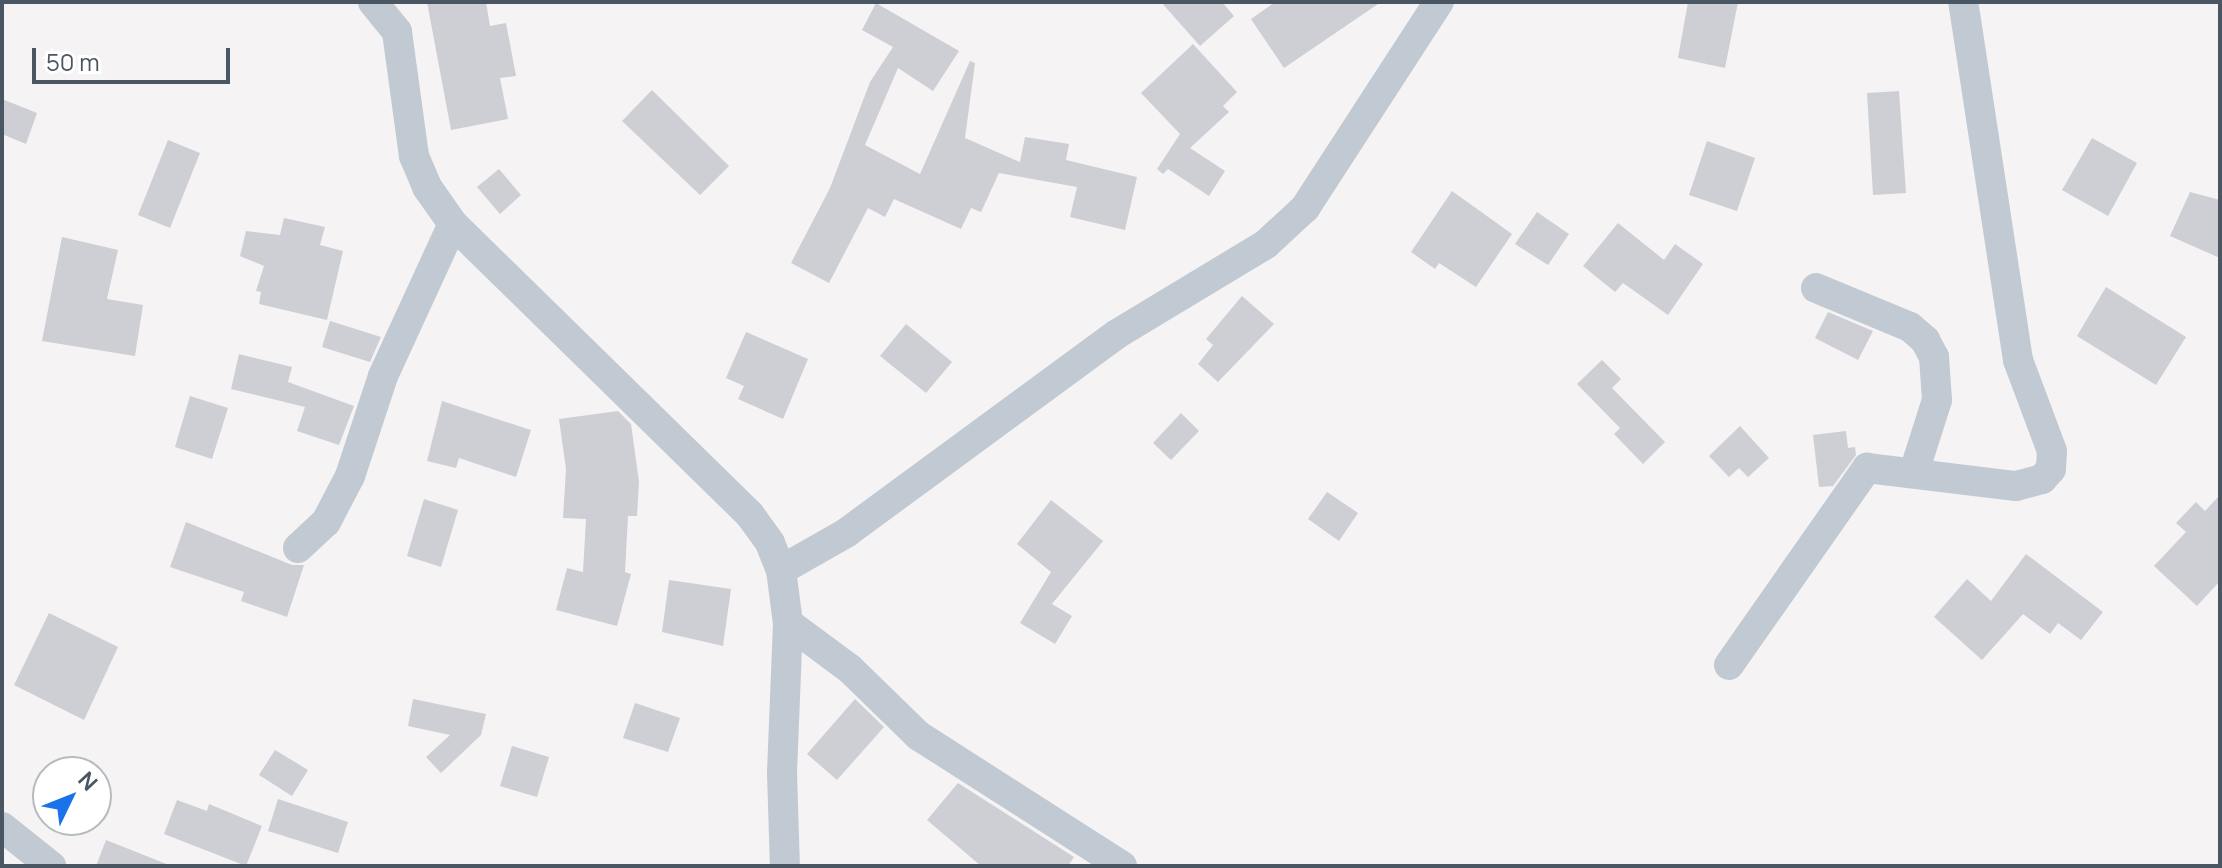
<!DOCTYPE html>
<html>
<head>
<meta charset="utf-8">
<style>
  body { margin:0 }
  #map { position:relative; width:2222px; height:868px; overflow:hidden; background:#f5f3f3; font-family:Manrope,sans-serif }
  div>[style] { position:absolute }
  .building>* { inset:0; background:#cdcfd5 }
  .minor>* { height:30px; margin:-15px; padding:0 15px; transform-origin:15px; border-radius:15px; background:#c1cad2 }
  span { translate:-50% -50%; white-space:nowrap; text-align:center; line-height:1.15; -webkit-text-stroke:6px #fff; paint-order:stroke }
  .frame { position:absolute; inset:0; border:4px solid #4a5661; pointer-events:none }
  .north { position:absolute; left:32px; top:756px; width:80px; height:80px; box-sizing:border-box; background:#fff; border:2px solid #b7bbc0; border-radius:50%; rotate:47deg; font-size:22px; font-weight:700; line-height:32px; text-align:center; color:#4a5661 }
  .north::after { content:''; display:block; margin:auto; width:28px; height:36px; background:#1a73e8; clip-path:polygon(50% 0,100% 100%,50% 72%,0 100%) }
  .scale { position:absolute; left:32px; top:48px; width:198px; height:36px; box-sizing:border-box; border:4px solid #4a5661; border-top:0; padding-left:10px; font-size:24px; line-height:28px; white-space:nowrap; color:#4a5661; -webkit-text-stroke:6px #fff; paint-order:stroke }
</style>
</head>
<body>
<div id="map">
  <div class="building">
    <div style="clip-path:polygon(427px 2px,486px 2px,490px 26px,506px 23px,516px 76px,500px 78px,508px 119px,451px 130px)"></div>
    <div style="clip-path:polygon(1161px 2px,1222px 2px,1234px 16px,1200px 46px)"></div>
    <div style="clip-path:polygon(1275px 2px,1381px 2px,1284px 68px,1251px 19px)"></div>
    <div style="clip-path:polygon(1688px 2px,1738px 2px,1725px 68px,1678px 58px)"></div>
    <div style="clip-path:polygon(876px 3px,959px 51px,933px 91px,898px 68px,865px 145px,920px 174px,970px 61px,975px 63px,965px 138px,1020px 162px,1025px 137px,1069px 144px,1066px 160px,1137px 177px,1125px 230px,1070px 217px,1077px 187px,999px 173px,981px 212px,971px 208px,961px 229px,894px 199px,885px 217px,868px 208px,829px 283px,791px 263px,830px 188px,870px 82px,893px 47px,862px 30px)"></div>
    <div style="clip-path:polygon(1193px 44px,1237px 92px,1223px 106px,1229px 112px,1190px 148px,1225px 171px,1209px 196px,1168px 169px,1163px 174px,1157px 169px,1180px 134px,1141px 93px)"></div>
    <div style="clip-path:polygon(652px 90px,729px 166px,700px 195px,622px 121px)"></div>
    <div style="clip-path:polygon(1899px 91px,1906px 193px,1873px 195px,1867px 93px)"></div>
    <div style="clip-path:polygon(2px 99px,37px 113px,26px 144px,2px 134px)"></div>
    <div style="clip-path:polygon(2092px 138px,2137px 163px,2108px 216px,2062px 190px)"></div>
    <div style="clip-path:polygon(168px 140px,200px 153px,170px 228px,138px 215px)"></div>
    <div style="clip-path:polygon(1707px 141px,1755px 158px,1737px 211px,1689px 195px)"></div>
    <div style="clip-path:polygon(499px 169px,521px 195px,500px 214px,477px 187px)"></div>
    <div style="clip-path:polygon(1452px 191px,1512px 234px,1476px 287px,1439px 263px,1435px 269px,1411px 252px)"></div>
    <div style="clip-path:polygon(2190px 192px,2220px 200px,2220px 258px,2170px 236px)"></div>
    <div style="clip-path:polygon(1537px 212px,1569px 234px,1548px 265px,1515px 244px)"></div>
    <div style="clip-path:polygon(284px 218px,325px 227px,320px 245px,343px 251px,327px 320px,259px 304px,261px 292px,256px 291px,264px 266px,240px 256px,246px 231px,280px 235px)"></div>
    <div style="clip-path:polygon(1618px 223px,1664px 260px,1675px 244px,1703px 264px,1668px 315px,1623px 283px,1615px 292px,1583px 266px)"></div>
    <div style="clip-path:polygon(62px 237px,118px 250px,107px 299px,143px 305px,135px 356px,42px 341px)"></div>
    <div style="clip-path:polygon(2106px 287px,2186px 337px,2156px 385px,2077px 336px)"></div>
    <div style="clip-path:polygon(1242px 296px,1274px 324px,1218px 382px,1198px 364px,1213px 345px,1206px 339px)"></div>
    <div style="clip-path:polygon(1828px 312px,1873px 331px,1858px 360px,1815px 338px)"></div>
    <div style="clip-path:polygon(330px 321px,381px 337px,370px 362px,322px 347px)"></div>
    <div style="clip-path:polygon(906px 324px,952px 362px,926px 393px,880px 356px)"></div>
    <div style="clip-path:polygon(746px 332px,808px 359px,783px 419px,738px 399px,744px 386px,726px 378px)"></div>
    <div style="clip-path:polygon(239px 354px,292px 367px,288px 382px,354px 406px,339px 445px,297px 431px,305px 407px,231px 389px)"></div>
    <div style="clip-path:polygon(1602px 360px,1621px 379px,1612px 388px,1665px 442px,1643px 464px,1614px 434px,1620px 428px,1577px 384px)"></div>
    <div style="clip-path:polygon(190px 396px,228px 408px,212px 459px,175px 447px)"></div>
    <div style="clip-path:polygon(442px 401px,531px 430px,516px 477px,459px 458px,456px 468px,427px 461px)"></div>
    <div style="clip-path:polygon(618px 411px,631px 424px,639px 482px,637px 516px,628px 516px,625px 572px,631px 574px,617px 626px,556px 610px,567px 568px,583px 572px,586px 519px,563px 518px,566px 469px,559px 419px)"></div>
    <div style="clip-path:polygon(1181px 413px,1199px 431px,1171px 460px,1153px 443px)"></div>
    <div style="clip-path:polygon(1740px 426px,1769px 458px,1748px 477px,1739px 468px,1729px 477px,1709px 456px)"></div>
    <div style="clip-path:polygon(1846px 431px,1848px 448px,1855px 447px,1856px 455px,1833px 486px,1819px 487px,1813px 435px)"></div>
    <div style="clip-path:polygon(1327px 492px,1358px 513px,1339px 541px,1308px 519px)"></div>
    <div style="clip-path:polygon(2220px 495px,2220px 581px,2197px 606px,2154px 566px,2186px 532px,2176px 523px,2196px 502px,2205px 511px)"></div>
    <div style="clip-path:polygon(424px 499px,458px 510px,441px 567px,407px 556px)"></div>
    <div style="clip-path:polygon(1051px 500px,1103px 541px,1052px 604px,1072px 616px,1055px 644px,1020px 623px,1051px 572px,1017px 544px)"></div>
    <div style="clip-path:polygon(186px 522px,292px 565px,304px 565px,287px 617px,241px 601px,244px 592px,170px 567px)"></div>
    <div style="clip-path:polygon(2026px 554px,2103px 612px,2081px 640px,2058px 623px,2050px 634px,2023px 614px,1982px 660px,1934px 617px,1967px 579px,1991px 601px)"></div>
    <div style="clip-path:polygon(669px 580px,731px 589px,723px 646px,662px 632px)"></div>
    <div style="clip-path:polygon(49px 613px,118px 647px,84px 720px,14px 685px)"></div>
    <div style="clip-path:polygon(413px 699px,486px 714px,481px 735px,441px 773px,426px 757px,450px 735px,408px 726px)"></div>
    <div style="clip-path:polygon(855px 699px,884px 727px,837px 780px,807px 754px)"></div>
    <div style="clip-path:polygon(635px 703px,680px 718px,668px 752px,623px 738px)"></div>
    <div style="clip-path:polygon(512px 746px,549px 757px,537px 797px,500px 786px)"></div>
    <div style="clip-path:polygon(275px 750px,308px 770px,292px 796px,259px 775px)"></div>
    <div style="clip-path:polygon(958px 783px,1074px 857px,1068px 866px,981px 866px,927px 820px)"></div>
    <div style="clip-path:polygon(278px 799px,348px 822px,338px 853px,268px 831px)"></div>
    <div style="clip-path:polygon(177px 800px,207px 811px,209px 804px,262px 826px,246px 866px,164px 834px)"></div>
    <div style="clip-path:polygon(106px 840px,169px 865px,169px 866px,96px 866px)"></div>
  </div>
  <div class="minor">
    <div style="left:373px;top:2px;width:38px;rotate:51deg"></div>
    <div style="left:397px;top:32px;width:125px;rotate:82.2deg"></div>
    <div style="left:414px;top:156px;width:34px;rotate:67deg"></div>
    <div style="left:427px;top:187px;width:45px;rotate:54.9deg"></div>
    <div style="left:453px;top:224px;width:416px;rotate:44.4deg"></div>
    <div style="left:750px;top:515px;width:34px;rotate:54deg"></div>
    <div style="left:770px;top:543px;width:29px;rotate:68deg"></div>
    <div style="left:781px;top:570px;width:53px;rotate:82.5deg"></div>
    <div style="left:788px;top:623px;width:150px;rotate:92.3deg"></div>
    <div style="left:782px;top:773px;width:93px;rotate:88.2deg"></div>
    <div style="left:1816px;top:288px;width:102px;rotate:22.5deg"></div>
    <div style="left:1910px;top:327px;width:20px;rotate:41deg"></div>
    <div style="left:1925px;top:340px;width:19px;rotate:62deg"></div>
    <div style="left:1934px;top:357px;width:43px;rotate:86deg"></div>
    <div style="left:1937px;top:400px;width:76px;rotate:107.7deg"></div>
    <div style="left:298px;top:548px;width:38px;rotate:-43deg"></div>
    <div style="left:326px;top:522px;width:52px;rotate:-62.4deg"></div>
    <div style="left:350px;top:476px;width:105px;rotate:-71.7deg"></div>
    <div style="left:383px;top:376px;width:167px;rotate:-65.3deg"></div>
    <div style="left:781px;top:570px;width:75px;rotate:-29.6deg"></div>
    <div style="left:846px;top:533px;width:336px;rotate:-36.3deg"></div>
    <div style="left:1117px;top:334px;width:174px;rotate:-31.1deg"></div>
    <div style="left:1266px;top:244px;width:53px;rotate:-42.7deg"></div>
    <div style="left:1305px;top:208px;width:246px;rotate:-57deg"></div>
    <div style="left:788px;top:623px;width:77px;rotate:36.6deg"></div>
    <div style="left:850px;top:669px;width:96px;rotate:44.2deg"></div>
    <div style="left:919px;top:736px;width:241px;rotate:32.6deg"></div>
    <div style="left:1729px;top:665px;width:241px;rotate:-55deg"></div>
    <div style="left:1867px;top:468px;width:150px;rotate:6.9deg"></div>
    <div style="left:2016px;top:486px;width:27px;rotate:-15deg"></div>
    <div style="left:2042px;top:479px;width:13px;rotate:-48deg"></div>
    <div style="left:2051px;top:469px;width:18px;rotate:-87deg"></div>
    <div style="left:2052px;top:451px;width:97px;rotate:-110.5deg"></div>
    <div style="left:2018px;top:360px;width:362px;rotate:-98.7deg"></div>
    <div style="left:2px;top:827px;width:63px;rotate:38.5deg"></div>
  </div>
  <div class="frame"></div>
  <div class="north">N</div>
  <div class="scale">50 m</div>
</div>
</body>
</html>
